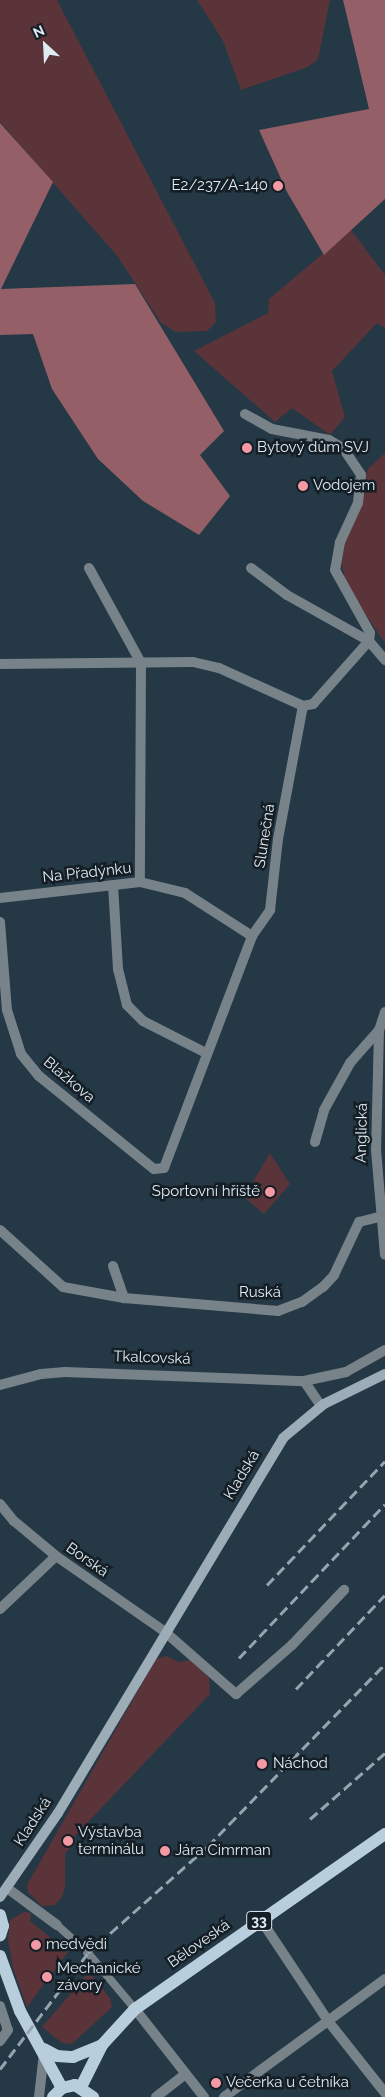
<!DOCTYPE html>
<html>
<head>
<meta charset="utf-8">
<style>
  body { margin:0 }
  #map { position:relative; width:385px; height:2097px; overflow:hidden; background:#243846; font-family:Raleway,sans-serif }
  div>[style] { position:absolute }
  .green>* { inset:0; background:#5a3439 }
  .forest>* { inset:0; background:#945f66 }
  .pedestrian>* { height:8px; margin:-4px; padding:0 4px; transform-origin:4px; border-radius:4px; background:#788289 }
  .minor>* { height:10px; margin:-5px; padding:0 5px; transform-origin:5px; border-radius:5px; background:#788289 }
  .tertiary>* { height:10px; margin:-5px; padding:0 5px; transform-origin:5px; border-radius:5px; background:#788289 }
  .secondary>* { height:10px; margin:-5px; padding:0 5px; transform-origin:5px; border-radius:5px; background:#9dadb8 }
  .primary>* { height:12px; margin:-6px; padding:0 6px; transform-origin:6px; border-radius:6px; background:#b9cedd }
  .rail>* { height:3px; margin-top:-1.5px; transform-origin:0; background:repeating-linear-gradient(90deg,#95a5b0 0 10px,transparent 0 15px) }
  .dots>* { width:14px; height:14px; translate:-50% -50%; box-sizing:border-box; border:2px solid #151e25; border-radius:50% }
  span { translate:-50% -50%; white-space:nowrap; text-align:center; line-height:1.15; -webkit-text-stroke:5px #151e25; paint-order:stroke }
  .shield-label span { padding:1px 4px; background:#151e25; border:1px solid; border-radius:4px; -webkit-text-stroke-width:0 }
  .shield-label { font-size:14px; color:#dfebf4; font-weight:700 }
  .poi-label { font-size:15px; color:#dfebf4 }
  .right { translate:-100% -50%; text-align:right }
  .left { translate:0 -50%; text-align:left }
  .street-label { font-size:15px; color:#dfebf4 }
  .north { position:absolute; left:20px; top:20px; width:50px; height:50px; -webkit-text-stroke:4px #151e25; paint-order:stroke; rotate:335deg; font-size:14px; font-weight:700; line-height:20px; text-align:center; color:#dfebf4 }
  .north::after { content:''; display:block; margin:auto; width:18px; height:22px; background:#dfebf4; clip-path:polygon(50% 0,100% 100%,50% 72%,0 100%) }
</style>
</head>
<body>
<div id="map">
  <div class="green">
    <div style="clip-path:polygon(0 0,57px 0,215px 303px,216px 322px,207px 331px,176px 332px,161px 323px,118px 257px,0 122px)"></div>
    <div style="clip-path:polygon(197px 0,330px 0,318px 59px,308px 67px,241px 90px,223px 41px)"></div>
    <div style="clip-path:polygon(351px 230px,385px 275px,385px 328px,377px 323px,332px 371px,345px 417px,330px 435px,292px 408px,275px 422px,194px 351px,268px 313px,269px 299px)"></div>
    <div style="clip-path:polygon(385px 453px,385px 643px,347px 587px,340px 557px,368px 469px)"></div>
    <div style="clip-path:polygon(270px 1153px,290px 1184px,264px 1214px,244px 1197px)"></div>
    <div style="clip-path:polygon(166px 1656px,179px 1662px,190px 1660px,200px 1669px,209px 1678px,210px 1694px,71px 1840px,72px 1846px,65px 1853px,65px 1888px,62px 1897px,55px 1905px,42px 1906px,28px 1892px,27px 1885px,156px 1659px)"></div>
    <div style="clip-path:polygon(24px 1912px,31px 1913px,30px 1921px,68px 1952px,27px 2007px,13px 1968px,8px 1940px,10px 1920px)"></div>
    <div style="clip-path:polygon(89px 1972px,110px 1998px,112px 2007px,72px 2044px,62px 2043px,42px 2027px)"></div>
  </div>
  <div class="forest">
    <div style="clip-path:polygon(343px 0,385px 0,385px 199px,324px 255px,287px 192px,259px 130px,369px 109px)"></div>
    <div style="clip-path:polygon(0 123px,53px 182px,1px 289px,135px 284px,224px 431px,200px 455px,230px 496px,199px 535px,143px 501px,98px 459px,52px 389px,33px 334px,0 335px)"></div>
  </div>
  <div class="pedestrian">
    <div style="left:57px;top:1925px;width:42px;rotate:42.1deg"></div>
    <div style="left:88px;top:1953px;width:73px;rotate:50deg"></div>
  </div>
  <div class="minor">
    <div style="left:245px;top:414px;width:31px;rotate:29deg"></div>
    <div style="left:272px;top:429px;width:58px;rotate:10.9deg"></div>
    <div style="left:329px;top:440px;width:16px;rotate:30deg"></div>
    <div style="left:343px;top:448px;width:32px;rotate:56deg"></div>
    <div style="left:361px;top:475px;width:28px;rotate:96deg"></div>
    <div style="left:358px;top:503px;width:43px;rotate:114.8deg"></div>
    <div style="left:340px;top:542px;width:28px;rotate:100deg"></div>
    <div style="left:335px;top:570px;width:72px;rotate:60.9deg"></div>
    <div style="left:370px;top:633px;width:8px;rotate:97deg"></div>
    <div style="left:369px;top:641px;width:84px;rotate:131.6deg"></div>
    <div style="left:313px;top:704px;width:10px;rotate:169deg"></div>
    <div style="left:89px;top:568px;width:108px;rotate:61.3deg"></div>
    <div style="left:141px;top:663px;width:219px;rotate:90.3deg"></div>
    <div style="left:251px;top:568px;width:45px;rotate:36.9deg"></div>
    <div style="left:287px;top:595px;width:94px;rotate:29.3deg"></div>
    <div style="left:369px;top:641px;width:25px;rotate:50deg"></div>
    <div style="left:0;top:664px;width:193px;rotate:-0.6deg"></div>
    <div style="left:193px;top:662px;width:27px;rotate:13deg"></div>
    <div style="left:219px;top:668px;width:92px;rotate:24.3deg"></div>
    <div style="left:113px;top:885px;width:84px;rotate:86.6deg"></div>
    <div style="left:118px;top:969px;width:37px;rotate:76deg"></div>
    <div style="left:127px;top:1005px;width:23px;rotate:45deg"></div>
    <div style="left:143px;top:1021px;width:71px;rotate:26.9deg"></div>
    <div style="left:0;top:898px;width:141px;rotate:-6.5deg"></div>
    <div style="left:140px;top:882px;width:46px;rotate:13.7deg"></div>
    <div style="left:185px;top:893px;width:80px;rotate:32.7deg"></div>
    <div style="left:0;top:922px;width:88px;rotate:85.5deg"></div>
    <div style="left:7px;top:1010px;width:46px;rotate:72.3deg"></div>
    <div style="left:21px;top:1054px;width:28px;rotate:51deg"></div>
    <div style="left:39px;top:1076px;width:148px;rotate:39deg"></div>
    <div style="left:154px;top:1169px;width:10px;rotate:-6deg"></div>
    <div style="left:164px;top:1168px;width:248px;rotate:-69.2deg"></div>
    <div style="left:252px;top:936px;width:32px;rotate:-55deg"></div>
    <div style="left:270px;top:910px;width:71px;rotate:-83.6deg"></div>
    <div style="left:278px;top:839px;width:135px;rotate:-79.4deg"></div>
    <div style="left:385px;top:1012px;width:19px;rotate:108deg"></div>
    <div style="left:379px;top:1030px;width:120px;rotate:91.4deg"></div>
    <div style="left:376px;top:1150px;width:105px;rotate:85.1deg"></div>
    <div style="left:315px;top:1142px;width:33px;rotate:-74deg"></div>
    <div style="left:324px;top:1110px;width:54px;rotate:-61deg"></div>
    <div style="left:350px;top:1063px;width:44px;rotate:-48.7deg"></div>
    <div style="left:0;top:1230px;width:85px;rotate:42.1deg"></div>
    <div style="left:63px;top:1287px;width:62px;rotate:10.2deg"></div>
    <div style="left:113px;top:1266px;width:34px;rotate:71deg"></div>
    <div style="left:124px;top:1298px;width:155px;rotate:4.8deg"></div>
    <div style="left:278px;top:1311px;width:26px;rotate:-21deg"></div>
    <div style="left:302px;top:1302px;width:26px;rotate:-36deg"></div>
    <div style="left:323px;top:1287px;width:16px;rotate:-47deg"></div>
    <div style="left:334px;top:1275px;width:59px;rotate:-64.7deg"></div>
    <div style="left:359px;top:1222px;width:21px;rotate:-14deg"></div>
    <div style="left:0;top:1385px;width:42px;rotate:-15deg"></div>
    <div style="left:41px;top:1374px;width:24px;rotate:-5deg"></div>
    <div style="left:65px;top:1372px;width:239px;rotate:2.2deg"></div>
    <div style="left:321px;top:1406px;width:30px;rotate:-124deg"></div>
    <div style="left:304px;top:1381px;width:43px;rotate:-12.1deg"></div>
    <div style="left:346px;top:1372px;width:45px;rotate:-29.4deg"></div>
    <div style="left:0;top:1609px;width:77px;rotate:-43.4deg"></div>
    <div style="left:164px;top:1631px;width:96px;rotate:41.2deg"></div>
    <div style="left:236px;top:1694px;width:74px;rotate:-41.2deg"></div>
    <div style="left:292px;top:1645px;width:76px;rotate:-46.6deg"></div>
    <div style="left:7px;top:1888px;width:62px;rotate:36.5deg"></div>
    <div style="left:261px;top:1920px;width:121px;rotate:56.4deg"></div>
    <div style="left:328px;top:2021px;width:92px;rotate:51.6deg"></div>
    <div style="left:0;top:2006px;width:25px;rotate:72deg"></div>
    <div style="left:8px;top:2030px;width:14px;rotate:126deg"></div>
    <div style="left:135px;top:2009px;width:112px;rotate:51.9deg"></div>
    <div style="left:39px;top:2097px;width:44px;rotate:-83.5deg"></div>
    <div style="left:156px;top:2097px;width:37px;rotate:-38deg"></div>
    <div style="left:224px;top:2097px;width:200px;rotate:-36.2deg"></div>
  </div>
  <div class="tertiary">
    <div style="left:0;top:1504px;width:22px;rotate:51deg"></div>
    <div style="left:14px;top:1521px;width:55px;rotate:39.8deg"></div>
    <div style="left:56px;top:1556px;width:131px;rotate:34.8deg"></div>
  </div>
  <div class="secondary">
    <div style="left:0;top:1897px;width:102px;rotate:-55.4deg"></div>
    <div style="left:58px;top:1813px;width:437px;rotate:-59deg"></div>
    <div style="left:283px;top:1438px;width:53px;rotate:-39.7deg"></div>
    <div style="left:324px;top:1404px;width:68px;rotate:-26.2deg"></div>
  </div>
  <div class="primary">
    <div style="left:0;top:1915px;width:11px;rotate:75deg"></div>
    <div style="left:3px;top:1926px;width:10px;rotate:107deg"></div>
    <div style="left:0;top:1956px;width:59px;rotate:70deg"></div>
    <div style="left:20px;top:2011px;width:88px;rotate:61.4deg"></div>
    <div style="left:44px;top:2049px;width:15px;rotate:28deg"></div>
    <div style="left:57px;top:2056px;width:16px;rotate:4deg"></div>
    <div style="left:73px;top:2057px;width:31px;rotate:-22deg"></div>
    <div style="left:81px;top:2087px;width:47px;rotate:-63.4deg"></div>
    <div style="left:102px;top:2045px;width:49px;rotate:-47.5deg"></div>
    <div style="left:135px;top:2009px;width:305px;rotate:-35deg"></div>
    <div style="left:53px;top:2097px;width:13px;rotate:-45deg"></div>
    <div style="left:62px;top:2088px;width:13px;rotate:-13deg"></div>
    <div style="left:75px;top:2085px;width:22px;rotate:34deg"></div>
  </div>
  <div class="rail">
    <div style="left:267px;top:1585px;width:171px;rotate:-46.4deg"></div>
    <div style="left:239px;top:1658px;width:212px;rotate:-46.5deg"></div>
    <div style="left:296px;top:1689px;width:129px;rotate:-46.6deg"></div>
    <div style="left:310px;top:1819px;width:100px;rotate:-41.3deg"></div>
    <div style="left:0;top:2069px;width:146px;rotate:-52.8deg"></div>
    <div style="left:88px;top:1953px;width:161px;rotate:-41.7deg"></div>
    <div style="left:208px;top:1846px;width:254px;rotate:-45.8deg"></div>
  </div>
  <div class="dots">
    <div style="left:278px;top:186px;background:#f49aa5"></div>
    <div style="left:247px;top:448px;background:#f49aa5"></div>
    <div style="left:303px;top:486px;background:#f49aa5"></div>
    <div style="left:270px;top:1192px;background:#f49aa5"></div>
    <div style="left:262px;top:1764px;background:#f49aa5"></div>
    <div style="left:68px;top:1841px;background:#f49aa5"></div>
    <div style="left:165px;top:1851px;background:#f49aa5"></div>
    <div style="left:36px;top:1945px;background:#f49aa5"></div>
    <div style="left:47px;top:1977px;background:#f49aa5"></div>
    <div style="left:216px;top:2083px;background:#f49aa5"></div>
  </div>
  <div class="shield-label">
    <span style="left:259px;top:1921px">33</span>
  </div>
  <div class="poi-label">
    <span class="right" style="left:268px;top:186px">E2/237/A-140</span>
    <span class="left" style="left:257px;top:448px">Bytový dům SVJ</span>
    <span class="left" style="left:313px;top:486px">Vodojem</span>
    <span class="right" style="left:260px;top:1192px">Sportovní hřiště</span>
    <span class="left" style="left:273px;top:1764px">Náchod</span>
    <span class="left" style="left:78px;top:1841px">Výstavba<br>terminálu</span>
    <span class="left" style="left:175px;top:1851px">Jára Cimrman</span>
    <span class="left" style="left:46px;top:1945px">medvědi</span>
    <span class="left" style="left:57px;top:1977px">Mechanické<br>závory</span>
    <span class="left" style="left:226px;top:2083px">Večerka u četníka</span>
  </div>
  <div class="street-label">
    <span style="left:265px;top:836px;rotate:-81deg">Slunečná</span>
    <span style="left:87px;top:873px;rotate:-6deg">Na Přadýnku</span>
    <span style="left:69px;top:1080px;rotate:40deg">Blažkova</span>
    <span style="left:362px;top:1133px;rotate:-89deg">Anglická</span>
    <span style="left:260px;top:1293px">Ruská</span>
    <span style="left:152px;top:1358px;rotate:2deg">Tkalcovská</span>
    <span style="left:242px;top:1475px;rotate:-59deg">Kladská</span>
    <span style="left:87px;top:1560px;rotate:35deg">Borská</span>
    <span style="left:33px;top:1822px;rotate:-57deg">Kladská</span>
    <span style="left:199px;top:1944px;rotate:-35deg">Běloveská</span>
  </div>
  <div class="north">N</div>
</div>
</body>
</html>
